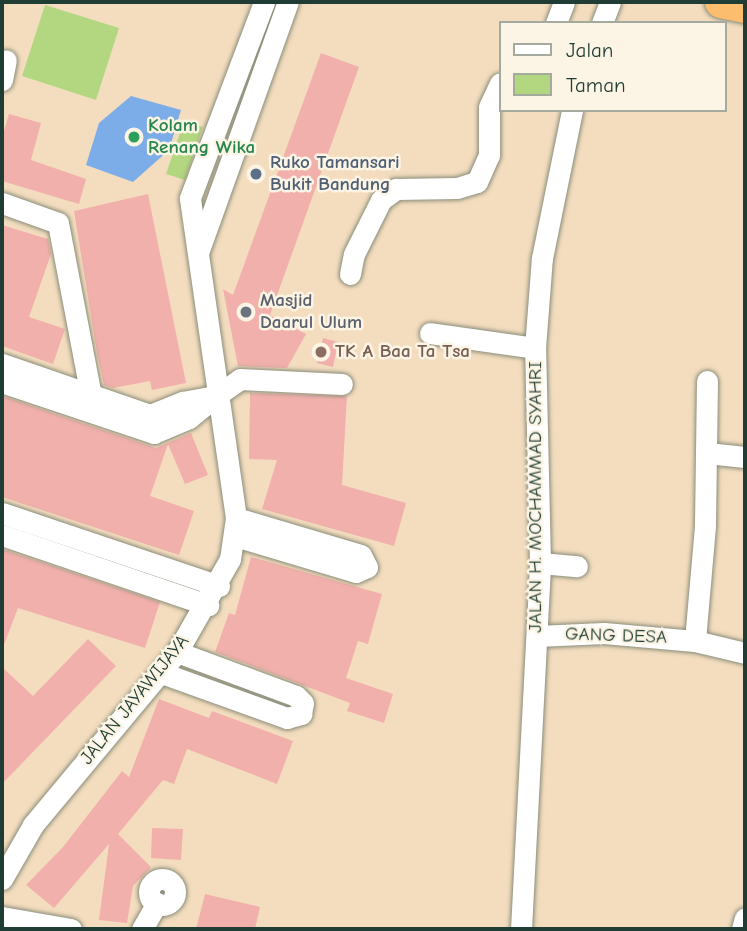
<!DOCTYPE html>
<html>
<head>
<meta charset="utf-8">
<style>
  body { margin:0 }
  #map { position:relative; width:747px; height:931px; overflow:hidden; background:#f4ddbf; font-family:"Comic Neue",sans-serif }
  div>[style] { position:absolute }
  .green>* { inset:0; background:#b3d780 }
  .water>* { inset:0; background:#7dade8 }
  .building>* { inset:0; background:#f2b0ac }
  .roads { filter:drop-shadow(0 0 2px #8a8d7a) drop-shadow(0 0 2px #8a8d7a) }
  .minor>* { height:21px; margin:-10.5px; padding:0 10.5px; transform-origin:10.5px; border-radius:10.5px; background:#fff }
  .minor>.ring { margin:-10.5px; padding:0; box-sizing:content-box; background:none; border:21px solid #fff; border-radius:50% }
  .highway>* { height:32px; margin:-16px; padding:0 16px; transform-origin:16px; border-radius:16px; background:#fcbd6f }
  .dots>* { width:19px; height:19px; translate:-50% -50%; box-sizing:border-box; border:4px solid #fcf5e5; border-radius:50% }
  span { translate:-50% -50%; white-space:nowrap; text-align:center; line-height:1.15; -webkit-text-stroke:5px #fcf5e5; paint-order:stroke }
  .leisure-label { font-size:19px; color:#27864d; font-weight:700 }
  .left { translate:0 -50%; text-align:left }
  .service-label { font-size:19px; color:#4e5e75; font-weight:700 }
  .worship-label { font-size:19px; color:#5b616d; font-weight:700 }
  .education-label { font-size:19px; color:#785e54; font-weight:700 }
  .street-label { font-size:19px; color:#1f3d34 }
  .frame { position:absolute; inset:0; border:4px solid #1f3d34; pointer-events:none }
  .legend { position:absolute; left:499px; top:21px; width:228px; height:91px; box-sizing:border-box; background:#fcf5e5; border:2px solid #a4ab9e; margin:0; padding:9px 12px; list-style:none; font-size:21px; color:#1f3d34 }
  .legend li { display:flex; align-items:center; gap:14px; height:35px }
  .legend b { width:35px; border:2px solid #a4ab9e }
</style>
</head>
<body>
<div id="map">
  <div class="green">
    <div style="clip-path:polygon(45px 5px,119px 28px,96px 100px,22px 76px)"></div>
    <div style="clip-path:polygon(184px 121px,203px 127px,185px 180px,166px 174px)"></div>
  </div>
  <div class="water">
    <div style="clip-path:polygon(131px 96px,181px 110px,169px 150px,133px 182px,86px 165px,99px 123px)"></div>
  </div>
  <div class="building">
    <div style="clip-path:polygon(321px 53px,359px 67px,270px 315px,306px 334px,287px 368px,238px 366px,223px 289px,233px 295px)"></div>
    <div style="clip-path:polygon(9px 114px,41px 123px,31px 160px,86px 179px,79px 204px,2px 181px,2px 138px)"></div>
    <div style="clip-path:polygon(148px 194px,186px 383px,152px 390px,150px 381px,113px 388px,104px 385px,97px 353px,74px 211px)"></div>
    <div style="clip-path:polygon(2px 225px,48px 239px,51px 254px,29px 317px,65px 329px,53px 364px,2px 346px)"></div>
    <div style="clip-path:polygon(323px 338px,338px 342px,333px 367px,317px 363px)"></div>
    <div style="clip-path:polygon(250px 393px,347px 396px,342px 485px,406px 503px,394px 546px,262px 509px,277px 460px,249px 459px)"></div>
    <div style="clip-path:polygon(2px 396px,156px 448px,191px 433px,208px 475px,185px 484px,168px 444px,150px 496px,194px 511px,179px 555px,2px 497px)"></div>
    <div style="clip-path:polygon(2px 549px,160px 602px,145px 648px,18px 608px,2px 650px)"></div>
    <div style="clip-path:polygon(251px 557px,382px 594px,368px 644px,358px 641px,346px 678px,393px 694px,384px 723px,347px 711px,350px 703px,215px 652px,229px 613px,235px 615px)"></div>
    <div style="clip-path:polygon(88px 639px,116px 666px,2px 784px,2px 667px,33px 696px)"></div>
    <div style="clip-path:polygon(159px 699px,209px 718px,212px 711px,293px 741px,277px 784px,187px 749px,174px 784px,163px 780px,118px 834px,151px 867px,133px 886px,127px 923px,99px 920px,109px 844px,54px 908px,26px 885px,63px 847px,122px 771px,129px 777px)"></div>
    <div style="clip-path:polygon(152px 828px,183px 829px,181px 860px,151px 858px)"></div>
    <div style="clip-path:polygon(205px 894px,260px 907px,255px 929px,196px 929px)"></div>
  </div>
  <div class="roads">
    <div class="minor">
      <div style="left:556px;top:23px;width:22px;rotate:-69deg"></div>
      <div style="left:602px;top:23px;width:22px;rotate:-69deg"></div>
      <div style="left:2px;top:80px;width:20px;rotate:-79deg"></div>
      <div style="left:2px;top:203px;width:59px;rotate:19.7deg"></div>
      <div style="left:58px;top:223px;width:187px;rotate:79.2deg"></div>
      <div style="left:199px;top:250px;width:263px;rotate:-70.3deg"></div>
      <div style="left:350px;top:274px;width:20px;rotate:-79deg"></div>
      <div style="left:354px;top:254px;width:60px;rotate:-63.4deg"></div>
      <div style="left:381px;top:200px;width:19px;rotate:-36deg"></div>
      <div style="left:396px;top:189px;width:61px;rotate:-0.9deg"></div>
      <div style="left:457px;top:188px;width:21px;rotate:-17deg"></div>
      <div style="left:477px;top:182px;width:30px;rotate:-66deg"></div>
      <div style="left:489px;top:155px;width:48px;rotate:-90deg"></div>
      <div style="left:489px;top:107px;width:26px;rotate:-65deg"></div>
      <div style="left:430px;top:333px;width:106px;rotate:8.1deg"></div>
      <div style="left:2px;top:364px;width:157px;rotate:19deg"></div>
      <div style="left:150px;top:415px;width:35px;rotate:-22deg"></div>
      <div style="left:182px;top:402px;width:35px;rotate:-10deg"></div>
      <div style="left:216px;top:396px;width:35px;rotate:141deg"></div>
      <div style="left:189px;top:418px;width:38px;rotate:157deg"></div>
      <div style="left:154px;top:433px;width:160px;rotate:-161.5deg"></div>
      <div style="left:707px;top:381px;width:145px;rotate:90.8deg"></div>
      <div style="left:705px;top:526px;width:115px;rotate:95deg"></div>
      <div style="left:695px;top:641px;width:51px;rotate:13.5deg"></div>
      <div style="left:216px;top:396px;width:29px;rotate:-35deg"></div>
      <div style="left:240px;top:379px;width:102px;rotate:2.8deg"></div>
      <div style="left:707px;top:453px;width:38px;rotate:6deg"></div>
      <div style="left:2px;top:513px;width:229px;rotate:18.6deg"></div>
      <div style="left:2px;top:535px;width:218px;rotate:18.8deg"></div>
      <div style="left:235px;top:536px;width:126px;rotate:16.6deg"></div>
      <div style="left:356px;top:572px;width:12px;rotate:-24deg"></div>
      <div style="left:367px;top:567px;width:13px;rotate:-117deg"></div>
      <div style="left:361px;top:555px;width:130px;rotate:-163.5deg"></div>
      <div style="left:540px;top:563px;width:37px;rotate:5deg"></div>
      <div style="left:537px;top:636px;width:67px;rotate:-2.6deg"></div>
      <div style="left:604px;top:633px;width:91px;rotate:5deg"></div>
      <div style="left:162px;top:673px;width:133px;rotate:19.8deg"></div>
      <div style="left:287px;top:718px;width:15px;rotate:-16deg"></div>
      <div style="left:301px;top:714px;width:11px;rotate:-80deg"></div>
      <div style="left:303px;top:703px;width:10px;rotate:-135deg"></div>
      <div style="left:296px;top:696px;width:127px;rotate:-159.7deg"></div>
      <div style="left:2px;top:879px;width:62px;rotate:-60.1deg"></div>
      <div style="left:33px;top:825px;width:225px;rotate:-50.2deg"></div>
      <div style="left:177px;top:652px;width:107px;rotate:-60.3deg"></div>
      <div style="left:230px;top:559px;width:41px;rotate:-81.7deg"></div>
      <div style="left:236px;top:518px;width:323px;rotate:-98.2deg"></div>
      <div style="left:190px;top:198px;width:210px;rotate:-69.3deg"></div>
      <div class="ring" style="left:149px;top:879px;width:5px;height:5px"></div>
      <div style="left:2px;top:917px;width:70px;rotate:9.9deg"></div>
      <div style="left:142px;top:929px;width:30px;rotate:-60deg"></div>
      <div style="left:521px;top:929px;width:366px;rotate:-87deg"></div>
      <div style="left:540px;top:563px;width:215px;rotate:-91.3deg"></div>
      <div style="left:535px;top:348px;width:90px;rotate:-85.6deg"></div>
      <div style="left:542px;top:258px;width:151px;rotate:-78.5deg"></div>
      <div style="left:742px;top:929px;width:11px;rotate:-75deg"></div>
    </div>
    <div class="highway">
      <div style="left:721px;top:2px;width:25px;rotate:12deg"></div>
    </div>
  </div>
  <div class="dots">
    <div style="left:134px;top:137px;background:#2e9e5b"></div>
    <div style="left:256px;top:174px;background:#5c6f8a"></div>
    <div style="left:246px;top:312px;background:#6b7280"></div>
    <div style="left:321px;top:352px;background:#8d6e63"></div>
  </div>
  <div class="leisure-label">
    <span class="left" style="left:148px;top:137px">Kolam<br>Renang Wika</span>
  </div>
  <div class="service-label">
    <span class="left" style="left:270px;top:174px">Ruko Tamansari<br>Bukit Bandung</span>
  </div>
  <div class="worship-label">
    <span class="left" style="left:260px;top:312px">Masjid<br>Daarul Ulum</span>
  </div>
  <div class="education-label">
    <span class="left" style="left:335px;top:352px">TK A Baa Ta Tsa</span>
  </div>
  <div class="street-label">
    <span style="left:536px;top:497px;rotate:-90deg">JALAN H. MOCHAMMAD SYAHRI</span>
    <span style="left:616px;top:636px;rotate:2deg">GANG DESA</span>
    <span style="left:135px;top:700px;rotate:-51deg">JALAN JAYAWIJAYA</span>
  </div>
  <div class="frame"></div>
  <ul class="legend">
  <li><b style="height:9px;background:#fff"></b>Jalan</li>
  <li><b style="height:19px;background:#b3d780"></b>Taman</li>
  </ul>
</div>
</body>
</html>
